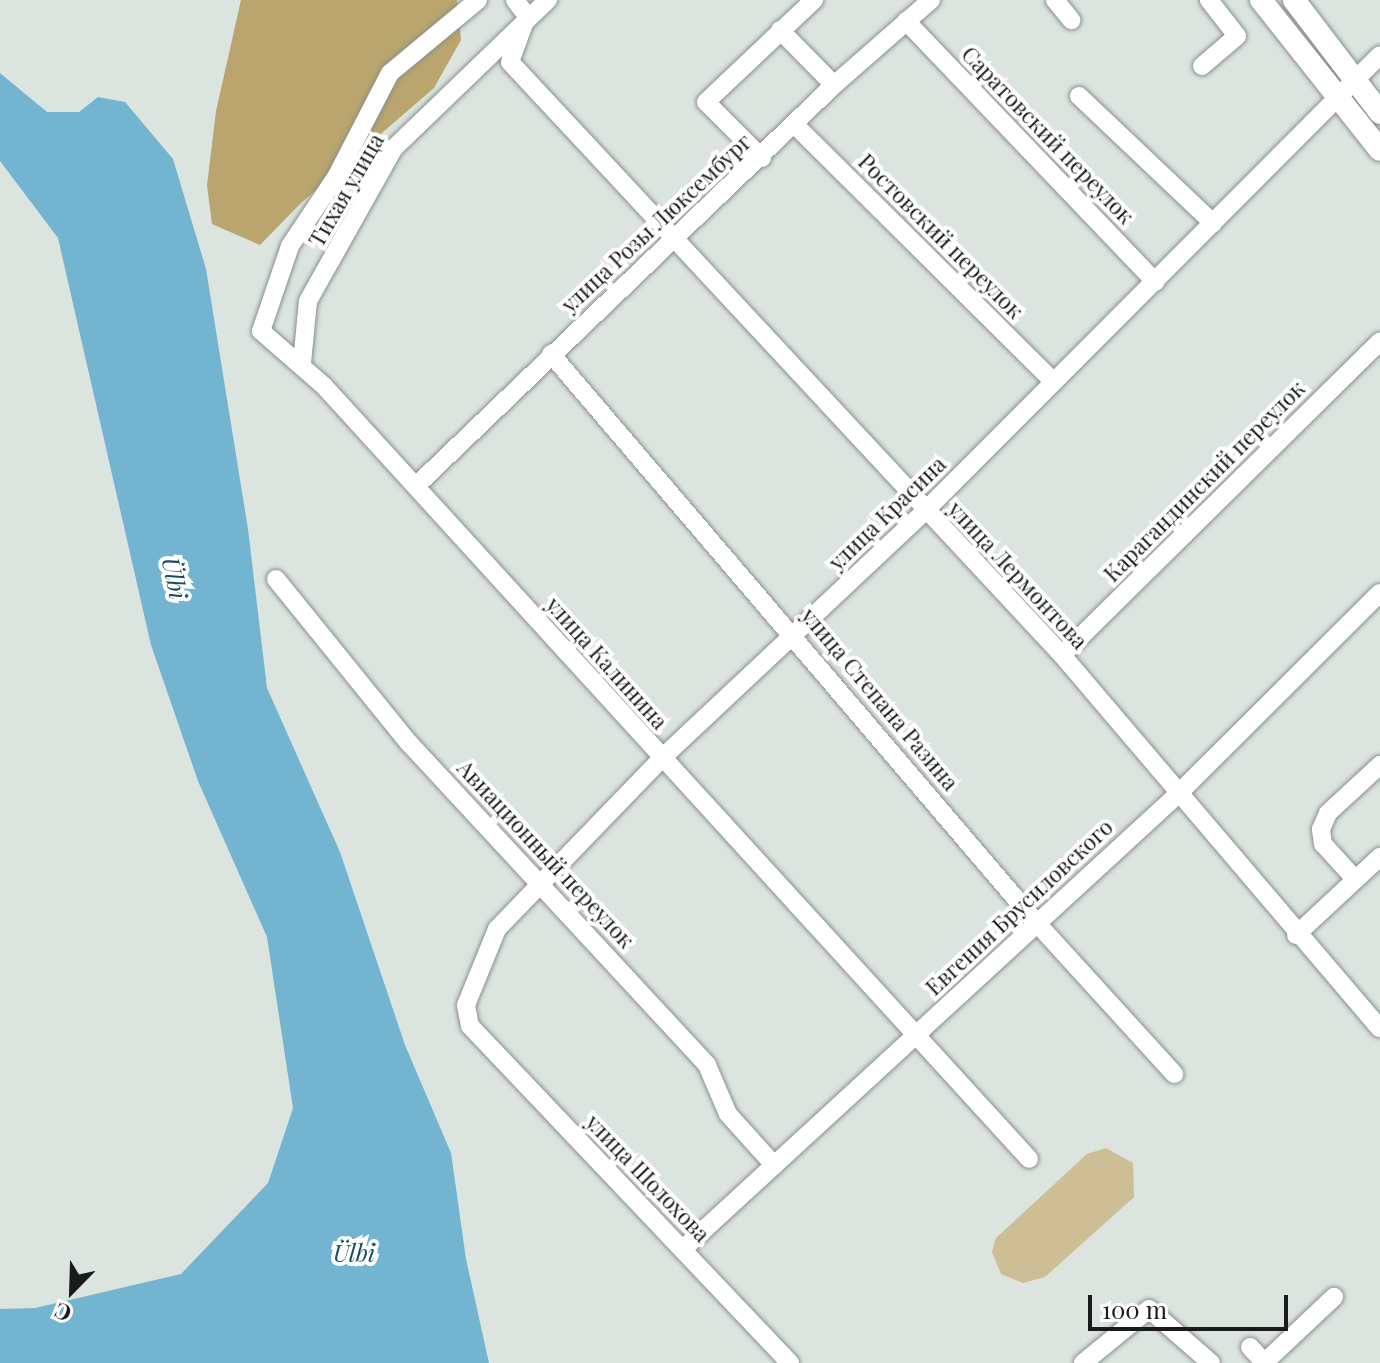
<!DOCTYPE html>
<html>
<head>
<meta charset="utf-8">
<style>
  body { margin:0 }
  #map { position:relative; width:1380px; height:1363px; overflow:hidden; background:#dce4df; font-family:"Playfair Display",serif }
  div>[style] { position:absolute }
  .green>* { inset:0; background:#cdbe95 }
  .forest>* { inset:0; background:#b9a56d }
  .water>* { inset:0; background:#73b5d0 }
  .roads { filter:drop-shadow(0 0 2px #89908b) drop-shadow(0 0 2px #89908b) }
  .minor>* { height:18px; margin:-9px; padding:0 9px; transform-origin:9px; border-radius:9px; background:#fff }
  .major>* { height:22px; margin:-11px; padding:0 11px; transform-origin:11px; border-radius:11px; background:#fff }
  span { translate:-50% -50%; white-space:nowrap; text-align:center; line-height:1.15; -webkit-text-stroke:8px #fff; paint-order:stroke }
  .street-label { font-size:22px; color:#181b19 }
  .water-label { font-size:24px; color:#184e62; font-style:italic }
  .north { position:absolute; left:32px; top:1251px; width:80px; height:80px; -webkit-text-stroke:6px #fff; paint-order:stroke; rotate:203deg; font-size:22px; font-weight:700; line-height:32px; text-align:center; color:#181b19 }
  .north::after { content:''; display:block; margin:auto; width:28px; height:36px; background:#181b19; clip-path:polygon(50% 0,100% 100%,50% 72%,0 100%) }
  .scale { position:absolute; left:1088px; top:1295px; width:200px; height:36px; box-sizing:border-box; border:4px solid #181b19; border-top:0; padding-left:10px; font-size:24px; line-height:28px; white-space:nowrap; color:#181b19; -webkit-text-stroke:6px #fff; paint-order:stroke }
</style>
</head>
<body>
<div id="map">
  <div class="green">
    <div style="clip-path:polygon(1106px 1148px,1133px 1163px,1134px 1197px,1045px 1277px,1023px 1283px,1001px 1274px,992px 1252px,996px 1238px,1087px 1154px)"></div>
  </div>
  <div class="forest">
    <div style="clip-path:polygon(241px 0,457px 0,461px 40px,434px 88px,301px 203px,260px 245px,212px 224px,207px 185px,216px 111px)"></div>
  </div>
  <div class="water">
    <div style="clip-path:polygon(0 73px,47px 112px,79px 112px,98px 97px,125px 102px,173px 159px,206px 269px,248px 529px,267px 688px,340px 852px,405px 1045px,451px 1153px,466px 1259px,489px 1363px,0 1363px,0 1309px,35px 1308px,181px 1274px,268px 1183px,293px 1108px,267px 937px,198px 781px,151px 645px,58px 238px,0 161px)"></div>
  </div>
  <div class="roads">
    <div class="minor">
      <div style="left:478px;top:0;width:114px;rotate:140.3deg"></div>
      <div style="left:390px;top:73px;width:117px;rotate:117.4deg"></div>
      <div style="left:336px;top:177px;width:83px;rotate:123.7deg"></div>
      <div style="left:290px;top:246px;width:90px;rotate:108.8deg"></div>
      <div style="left:261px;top:331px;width:84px;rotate:41.1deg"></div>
      <div style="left:324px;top:386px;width:1046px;rotate:47.63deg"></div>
      <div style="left:515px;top:0;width:20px;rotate:53deg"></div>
      <div style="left:527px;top:16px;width:49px;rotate:110.3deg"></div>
      <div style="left:510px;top:62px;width:810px;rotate:47.05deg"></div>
      <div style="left:1062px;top:655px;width:490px;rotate:49.6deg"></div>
      <div style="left:1055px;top:0;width:26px;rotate:51deg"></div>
      <div style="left:906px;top:21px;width:361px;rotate:46.3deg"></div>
      <div style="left:780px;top:30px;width:77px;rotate:45.5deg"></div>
      <div style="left:1202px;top:66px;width:46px;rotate:-40.6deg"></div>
      <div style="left:1237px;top:36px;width:46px;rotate:-127.9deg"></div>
      <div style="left:1079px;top:96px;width:185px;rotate:43.5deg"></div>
      <div style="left:794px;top:124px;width:366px;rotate:44.8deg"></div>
      <div style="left:762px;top:158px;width:79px;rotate:-135deg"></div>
      <div style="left:706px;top:102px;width:149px;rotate:-43.4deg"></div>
      <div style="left:551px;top:354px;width:745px;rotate:49.52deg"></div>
      <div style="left:1035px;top:921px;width:207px;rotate:47.7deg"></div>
      <div style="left:302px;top:363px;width:62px;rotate:-84.5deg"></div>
      <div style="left:308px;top:301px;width:176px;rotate:-60.7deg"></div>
      <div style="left:394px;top:148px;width:214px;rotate:-43.9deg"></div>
      <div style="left:416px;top:486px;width:579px;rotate:-43.81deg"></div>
      <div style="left:834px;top:85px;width:129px;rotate:-41.2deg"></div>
      <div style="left:276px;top:579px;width:211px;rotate:51deg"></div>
      <div style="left:409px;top:743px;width:439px;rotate:47.2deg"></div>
      <div style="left:707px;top:1065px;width:53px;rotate:66.8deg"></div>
      <div style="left:728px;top:1114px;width:69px;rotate:48deg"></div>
      <div style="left:1062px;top:655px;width:447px;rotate:-44.6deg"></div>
      <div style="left:1355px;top:879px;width:47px;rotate:-132.4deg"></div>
      <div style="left:1323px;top:844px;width:15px;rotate:-98deg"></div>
      <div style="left:1321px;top:829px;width:17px;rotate:-66deg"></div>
      <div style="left:1328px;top:813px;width:71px;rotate:-42.7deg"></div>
      <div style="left:1296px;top:935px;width:115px;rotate:-42.9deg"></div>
      <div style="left:683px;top:1249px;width:671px;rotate:-42.58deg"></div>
      <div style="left:1177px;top:795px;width:286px;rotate:-44.9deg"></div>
      <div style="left:1250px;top:1347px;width:22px;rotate:47deg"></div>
      <div style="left:1265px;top:1362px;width:95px;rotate:-43.3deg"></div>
      <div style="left:790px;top:1363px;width:465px;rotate:-133.5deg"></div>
      <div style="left:470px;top:1026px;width:21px;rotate:-101deg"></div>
      <div style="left:466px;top:1005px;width:82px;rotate:-67.8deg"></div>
      <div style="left:497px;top:929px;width:236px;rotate:-46deg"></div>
      <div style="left:661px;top:759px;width:362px;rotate:-43.2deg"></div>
      <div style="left:925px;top:511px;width:644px;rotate:-45.06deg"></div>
      <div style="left:1083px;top:1363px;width:85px;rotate:-39.3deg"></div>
      <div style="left:1149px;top:1309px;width:82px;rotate:41.1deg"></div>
    </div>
    <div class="major">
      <div style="left:1261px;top:0;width:191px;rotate:51.6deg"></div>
      <div style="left:1294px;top:0;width:142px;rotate:52.7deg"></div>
    </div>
  </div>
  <div class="street-label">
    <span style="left:1048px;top:135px;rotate:46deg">Саратовский переулок</span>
    <span style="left:346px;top:190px;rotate:-60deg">Тихая улица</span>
    <span style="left:656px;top:223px;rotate:-43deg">улица Розы Люксембург</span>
    <span style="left:941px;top:236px;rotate:45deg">Ростовский переулок</span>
    <span style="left:1204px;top:481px;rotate:-45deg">Карагандинский переулок</span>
    <span style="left:887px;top:513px;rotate:-44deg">улица Красина</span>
    <span style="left:1018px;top:575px;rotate:47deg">улица Лермонтова</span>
    <span style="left:607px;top:663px;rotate:48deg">улица Калинина</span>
    <span style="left:880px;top:699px;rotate:50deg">улица Степана Разина</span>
    <span style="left:546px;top:854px;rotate:47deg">Авиационный переулок</span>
    <span style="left:1019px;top:907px;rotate:-43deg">Евгения Брусиловского</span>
    <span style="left:648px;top:1178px;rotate:46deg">улица Шолохова</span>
  </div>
  <div class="water-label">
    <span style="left:175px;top:578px;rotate:78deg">Ülbi</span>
    <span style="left:354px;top:1253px">Ülbi</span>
  </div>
  <div class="north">С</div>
  <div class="scale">100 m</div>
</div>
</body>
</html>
